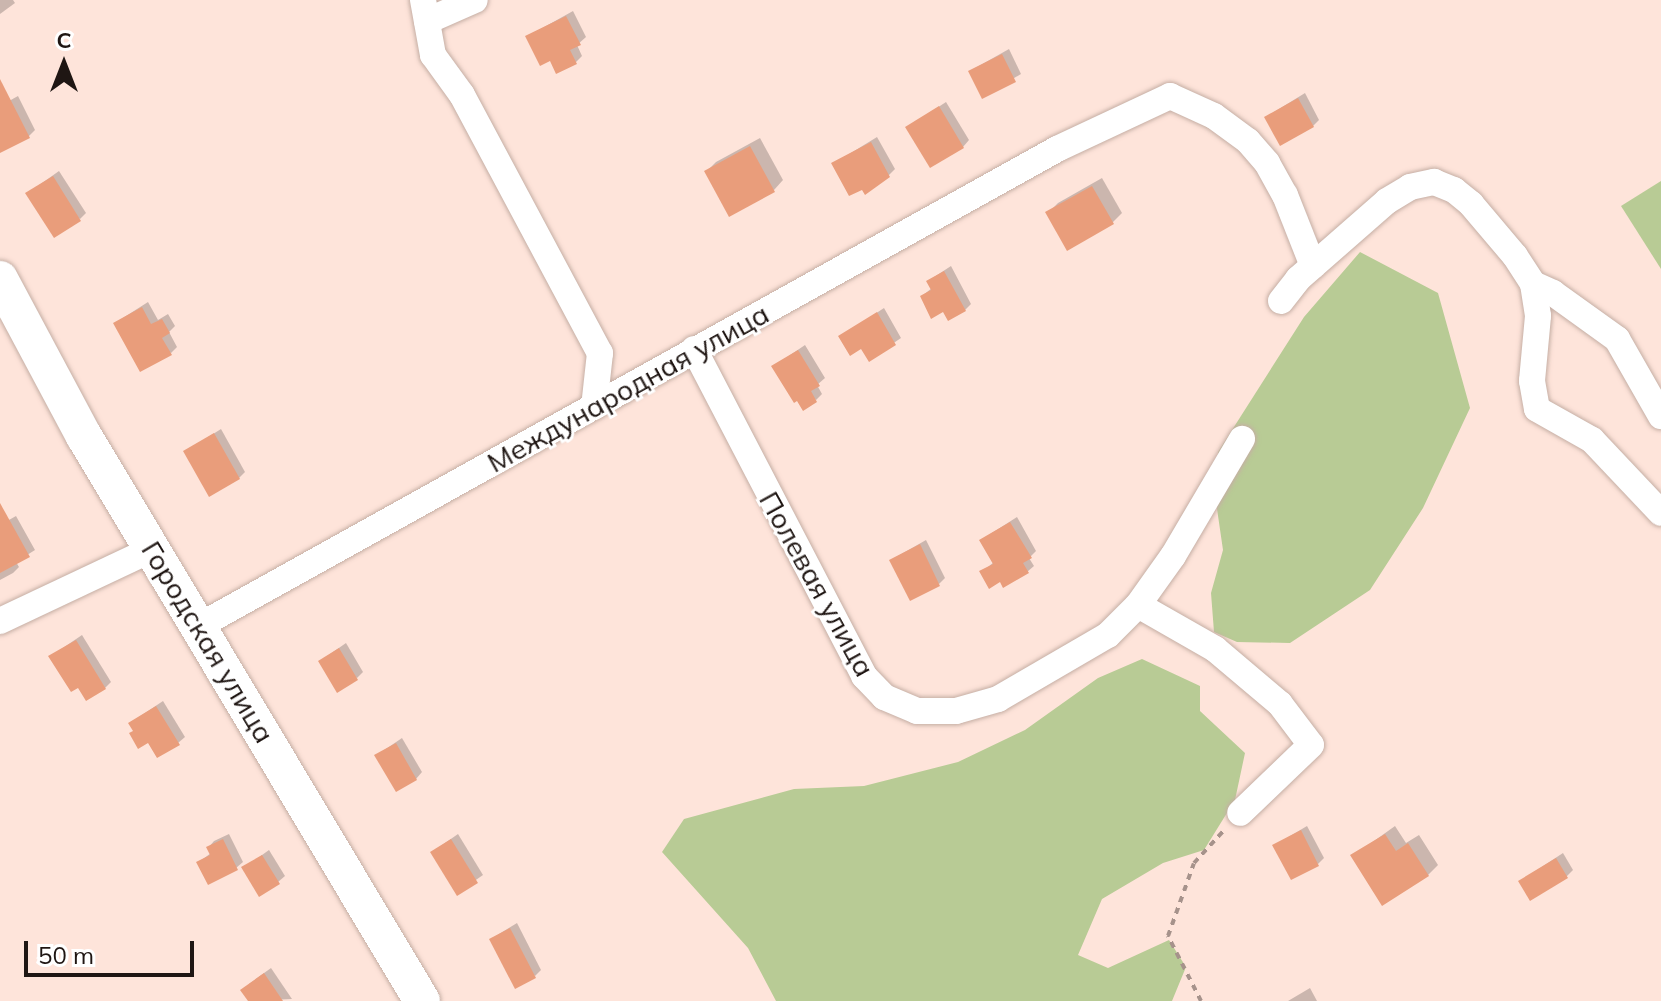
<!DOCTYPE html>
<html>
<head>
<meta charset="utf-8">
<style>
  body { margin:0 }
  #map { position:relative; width:1661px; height:1001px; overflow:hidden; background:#fee4da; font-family:Mulish,sans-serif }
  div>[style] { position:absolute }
  .green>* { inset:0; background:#b8cb95 }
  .shadow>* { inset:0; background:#0003 }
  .building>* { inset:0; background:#e99d7b }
  .path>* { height:4px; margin-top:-2px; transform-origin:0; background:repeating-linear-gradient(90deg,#a6928b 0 6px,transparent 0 12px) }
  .roads { filter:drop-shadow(0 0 2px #c5aea4) drop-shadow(0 0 2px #c5aea4) }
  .minor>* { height:26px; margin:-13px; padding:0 13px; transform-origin:13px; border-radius:13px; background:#fff }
  .secondary>* { height:36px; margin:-18px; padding:0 18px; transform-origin:18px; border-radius:18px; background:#fff }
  span { translate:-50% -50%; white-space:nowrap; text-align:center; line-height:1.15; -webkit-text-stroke:6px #fff; paint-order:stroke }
  .street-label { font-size:28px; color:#1f1613 }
  .north { position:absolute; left:24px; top:24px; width:80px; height:80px; -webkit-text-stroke:6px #fff; paint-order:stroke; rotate:0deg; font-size:22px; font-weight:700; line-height:32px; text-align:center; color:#1f1613 }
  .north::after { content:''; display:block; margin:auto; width:28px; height:36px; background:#1f1613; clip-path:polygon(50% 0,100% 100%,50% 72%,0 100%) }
  .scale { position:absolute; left:24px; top:941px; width:170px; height:36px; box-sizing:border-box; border:4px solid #1f1613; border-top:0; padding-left:10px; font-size:24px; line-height:28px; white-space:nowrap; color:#1f1613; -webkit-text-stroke:6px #fff; paint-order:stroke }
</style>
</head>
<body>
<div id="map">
  <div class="green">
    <div style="clip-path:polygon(1661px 181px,1661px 269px,1621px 206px)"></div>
    <div style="clip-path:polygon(1360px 252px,1438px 293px,1470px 408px,1423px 508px,1370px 590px,1290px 643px,1237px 642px,1214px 632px,1211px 593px,1223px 550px,1216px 502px,1218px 452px,1304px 317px)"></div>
    <div style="clip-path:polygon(1142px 659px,1200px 686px,1200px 711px,1245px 753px,1235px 800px,1204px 850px,1163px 863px,1102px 899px,1078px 955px,1108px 968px,1169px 940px,1186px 967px,1172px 1001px,776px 1001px,748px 948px,662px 852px,684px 819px,794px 789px,864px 786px,958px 762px,1025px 730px,1098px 678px)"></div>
  </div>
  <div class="shadow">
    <div style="clip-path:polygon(0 0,13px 0,15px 3px,0 14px)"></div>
    <div style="clip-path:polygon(573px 11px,586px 37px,577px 45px,582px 56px,576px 62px,551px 58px,528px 36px)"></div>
    <div style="clip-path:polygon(1009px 49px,1021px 74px,983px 96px,970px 71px)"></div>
    <div style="clip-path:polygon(1305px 93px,1319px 120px,1313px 126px,1266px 117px)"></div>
    <div style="clip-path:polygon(18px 96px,35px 130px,29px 136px,0 143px,0 106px)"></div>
    <div style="clip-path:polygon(946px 102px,969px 140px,963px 147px,908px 127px)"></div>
    <div style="clip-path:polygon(877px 137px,895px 169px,889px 175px,833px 164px)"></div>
    <div style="clip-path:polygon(760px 138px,783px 180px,774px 190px,706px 172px,716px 162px)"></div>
    <div style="clip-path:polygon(59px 171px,86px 213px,80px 219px,28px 193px)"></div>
    <div style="clip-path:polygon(1102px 178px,1122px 213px,1112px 223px,1048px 213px,1058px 203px)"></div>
    <div style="clip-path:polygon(951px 266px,971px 304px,965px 310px,944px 309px,922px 296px,932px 288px,928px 281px)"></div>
    <div style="clip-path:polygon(148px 302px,158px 320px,168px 314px,175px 326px,169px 332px,177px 347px,171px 353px,115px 323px)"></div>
    <div style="clip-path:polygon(884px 308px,901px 338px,870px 359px,862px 346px,840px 337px)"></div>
    <div style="clip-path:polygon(805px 345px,825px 378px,817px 385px,822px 394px,816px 400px,774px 366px)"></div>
    <div style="clip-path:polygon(221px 429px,245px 472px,239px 478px,186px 451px)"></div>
    <div style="clip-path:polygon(16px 516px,35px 550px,16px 562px,19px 567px,13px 573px,0 580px,0 525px)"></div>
    <div style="clip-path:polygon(1017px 517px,1036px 551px,1029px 558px,1034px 566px,1027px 572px,1000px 579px,982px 572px,994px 562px,981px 540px)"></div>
    <div style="clip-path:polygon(926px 540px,945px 578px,939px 584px,891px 560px)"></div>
    <div style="clip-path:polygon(82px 635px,111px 682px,105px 688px,51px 656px)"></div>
    <div style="clip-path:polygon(346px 643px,363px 672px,357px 678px,320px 661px)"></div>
    <div style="clip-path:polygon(163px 701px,185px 737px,178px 743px,149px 741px,130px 723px)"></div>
    <div style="clip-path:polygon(402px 738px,422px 772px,416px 779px,377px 755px)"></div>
    <div style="clip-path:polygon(1307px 826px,1324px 858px,1318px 864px,1275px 845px)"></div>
    <div style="clip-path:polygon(1395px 826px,1406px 843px,1419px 835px,1438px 865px,1428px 875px,1353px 856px)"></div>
    <div style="clip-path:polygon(229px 834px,243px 862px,236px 868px,199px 862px,211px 853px,208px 848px,214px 841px)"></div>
    <div style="clip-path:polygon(458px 834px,483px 875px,457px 893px,432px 852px)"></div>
    <div style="clip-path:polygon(269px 850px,285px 876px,278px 882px,244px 868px)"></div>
    <div style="clip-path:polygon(1563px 853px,1573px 870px,1567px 876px,1520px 881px)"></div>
    <div style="clip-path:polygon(517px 923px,541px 970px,535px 976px,491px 939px)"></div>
    <div style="clip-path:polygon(271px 968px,292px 999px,251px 1001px,249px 984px)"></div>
    <div style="clip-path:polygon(1310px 988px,1317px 1001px,1288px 1001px)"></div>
  </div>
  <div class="building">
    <div style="clip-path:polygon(566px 16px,581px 45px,570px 50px,577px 64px,556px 74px,550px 61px,540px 66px,525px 36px)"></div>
    <div style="clip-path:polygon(1002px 54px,1016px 82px,982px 99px,968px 71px)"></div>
    <div style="clip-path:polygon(0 79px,30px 138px,0 153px)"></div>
    <div style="clip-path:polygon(1298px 98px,1314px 127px,1280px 146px,1264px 117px)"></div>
    <div style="clip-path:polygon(939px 106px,964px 148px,930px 168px,905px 127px)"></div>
    <div style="clip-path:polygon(871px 142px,890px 177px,865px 195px,862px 190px,849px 196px,831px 163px)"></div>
    <div style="clip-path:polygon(750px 146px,775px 192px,729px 217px,704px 171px)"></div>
    <div style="clip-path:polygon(53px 176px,81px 221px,54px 238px,25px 193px)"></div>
    <div style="clip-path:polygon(1092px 186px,1114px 224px,1067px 251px,1045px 212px)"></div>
    <div style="clip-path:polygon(944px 271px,966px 311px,948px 321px,943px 312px,931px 319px,920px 296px,931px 290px,926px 281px)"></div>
    <div style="clip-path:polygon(142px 307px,151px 324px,162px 319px,170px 333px,162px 338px,172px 355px,140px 372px,113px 323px)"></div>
    <div style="clip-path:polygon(877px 312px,896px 345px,869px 362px,861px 349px,850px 356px,838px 336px)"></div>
    <div style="clip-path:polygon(798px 350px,820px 386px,811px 391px,817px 402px,803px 411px,797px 401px,794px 403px,771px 366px)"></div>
    <div style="clip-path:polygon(214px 433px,240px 479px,209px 497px,183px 451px)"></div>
    <div style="clip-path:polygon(0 503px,30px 557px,0 573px)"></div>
    <div style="clip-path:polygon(1010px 522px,1032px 558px,1023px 563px,1029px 573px,1003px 588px,1000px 582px,989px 589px,979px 571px,993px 564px,979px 540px)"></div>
    <div style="clip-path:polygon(920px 544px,940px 586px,910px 601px,889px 560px)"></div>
    <div style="clip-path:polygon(76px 640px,106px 689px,86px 701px,78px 688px,71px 692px,48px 656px)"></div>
    <div style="clip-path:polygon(339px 648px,358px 680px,337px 693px,318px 661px)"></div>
    <div style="clip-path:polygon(156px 706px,180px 745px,157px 758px,148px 743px,138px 749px,129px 733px,133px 731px,128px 723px)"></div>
    <div style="clip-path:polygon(396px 743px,417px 780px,396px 792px,374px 755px)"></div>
    <div style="clip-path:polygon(1301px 830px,1319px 866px,1291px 880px,1272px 845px)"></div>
    <div style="clip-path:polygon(1385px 834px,1396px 851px,1408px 843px,1429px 876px,1382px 906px,1350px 855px)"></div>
    <div style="clip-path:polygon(223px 839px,238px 870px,208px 885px,196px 862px,210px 855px,206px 847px)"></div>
    <div style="clip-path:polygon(451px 839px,478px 883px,457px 896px,430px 852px)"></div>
    <div style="clip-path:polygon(262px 855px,280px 884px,259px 897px,241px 867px)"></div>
    <div style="clip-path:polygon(1556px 858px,1568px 878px,1530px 901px,1518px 881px)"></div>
    <div style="clip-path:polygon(510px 928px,536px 978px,515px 989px,489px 939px)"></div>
    <div style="clip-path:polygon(264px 973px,283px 1001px,248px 1001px,240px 990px)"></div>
  </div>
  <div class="path">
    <div style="left:1201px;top:1001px;width:73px;rotate:-116.9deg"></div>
    <div style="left:1168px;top:936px;width:77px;rotate:-70.4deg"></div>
    <div style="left:1194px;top:863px;width:46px;rotate:-47.6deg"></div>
  </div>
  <div class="roads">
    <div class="minor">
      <div style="left:423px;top:0;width:56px;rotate:79.7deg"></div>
      <div style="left:433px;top:55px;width:49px;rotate:54.1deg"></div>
      <div style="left:462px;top:95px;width:293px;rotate:61.9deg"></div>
      <div style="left:600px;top:353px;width:54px;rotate:96.3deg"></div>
      <div style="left:427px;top:21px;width:52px;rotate:-23.6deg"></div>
      <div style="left:1533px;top:284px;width:32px;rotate:81deg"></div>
      <div style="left:1538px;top:316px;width:65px;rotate:95.3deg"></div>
      <div style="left:1532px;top:381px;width:28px;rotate:80deg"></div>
      <div style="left:1537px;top:409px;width:63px;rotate:29.4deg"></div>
      <div style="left:1592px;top:440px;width:100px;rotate:46.6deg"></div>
      <div style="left:1281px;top:301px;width:28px;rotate:-52deg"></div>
      <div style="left:1298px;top:279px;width:118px;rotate:-41.2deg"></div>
      <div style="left:1387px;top:201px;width:27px;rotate:-31deg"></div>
      <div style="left:1410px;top:187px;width:25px;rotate:-12deg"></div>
      <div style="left:1434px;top:182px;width:22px;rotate:22deg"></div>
      <div style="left:1454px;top:190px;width:22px;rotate:39deg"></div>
      <div style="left:1471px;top:204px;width:68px;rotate:49.8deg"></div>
      <div style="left:1515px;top:256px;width:33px;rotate:57deg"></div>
      <div style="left:1533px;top:284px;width:22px;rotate:24deg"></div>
      <div style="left:1553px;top:293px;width:79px;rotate:35.7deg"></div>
      <div style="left:1617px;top:339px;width:89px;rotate:60.3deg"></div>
      <div style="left:694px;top:349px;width:369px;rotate:62.5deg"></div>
      <div style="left:864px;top:676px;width:29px;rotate:46deg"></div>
      <div style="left:884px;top:697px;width:36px;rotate:23deg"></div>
      <div style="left:917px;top:711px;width:39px"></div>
      <div style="left:956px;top:711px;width:44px;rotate:-15.9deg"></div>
      <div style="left:998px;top:699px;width:127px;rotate:-30.2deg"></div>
      <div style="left:1108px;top:635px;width:42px;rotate:-45deg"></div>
      <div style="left:1138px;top:605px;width:89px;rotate:29.7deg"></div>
      <div style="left:1215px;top:649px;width:85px;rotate:40.2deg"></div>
      <div style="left:1280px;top:704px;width:51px;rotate:52.9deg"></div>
      <div style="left:1311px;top:745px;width:98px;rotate:136.2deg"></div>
      <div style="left:1138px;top:605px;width:60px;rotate:-54.5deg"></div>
      <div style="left:1173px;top:556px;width:136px;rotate:-59.5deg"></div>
      <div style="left:0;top:621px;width:168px;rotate:-25.3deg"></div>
      <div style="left:199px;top:626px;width:982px;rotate:-29.07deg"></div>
      <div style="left:1057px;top:149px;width:125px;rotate:-25.1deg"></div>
      <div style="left:1170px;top:96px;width:48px;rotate:24.4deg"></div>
      <div style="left:1214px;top:116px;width:42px;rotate:36.3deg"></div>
      <div style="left:1248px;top:141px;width:29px;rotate:49deg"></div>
      <div style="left:1267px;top:163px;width:37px;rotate:61deg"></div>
      <div style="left:1285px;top:195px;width:76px;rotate:68.5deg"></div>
    </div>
    <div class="secondary">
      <div style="left:0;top:279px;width:178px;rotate:61.9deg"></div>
      <div style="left:84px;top:436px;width:658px;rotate:59.11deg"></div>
    </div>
  </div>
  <div class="street-label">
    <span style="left:628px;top:388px;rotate:-29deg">Международная улица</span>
    <span style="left:817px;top:584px;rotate:61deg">Полевая улица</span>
    <span style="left:208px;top:642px;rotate:59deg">Городская улица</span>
  </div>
  <div class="north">С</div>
  <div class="scale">50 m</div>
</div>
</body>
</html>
